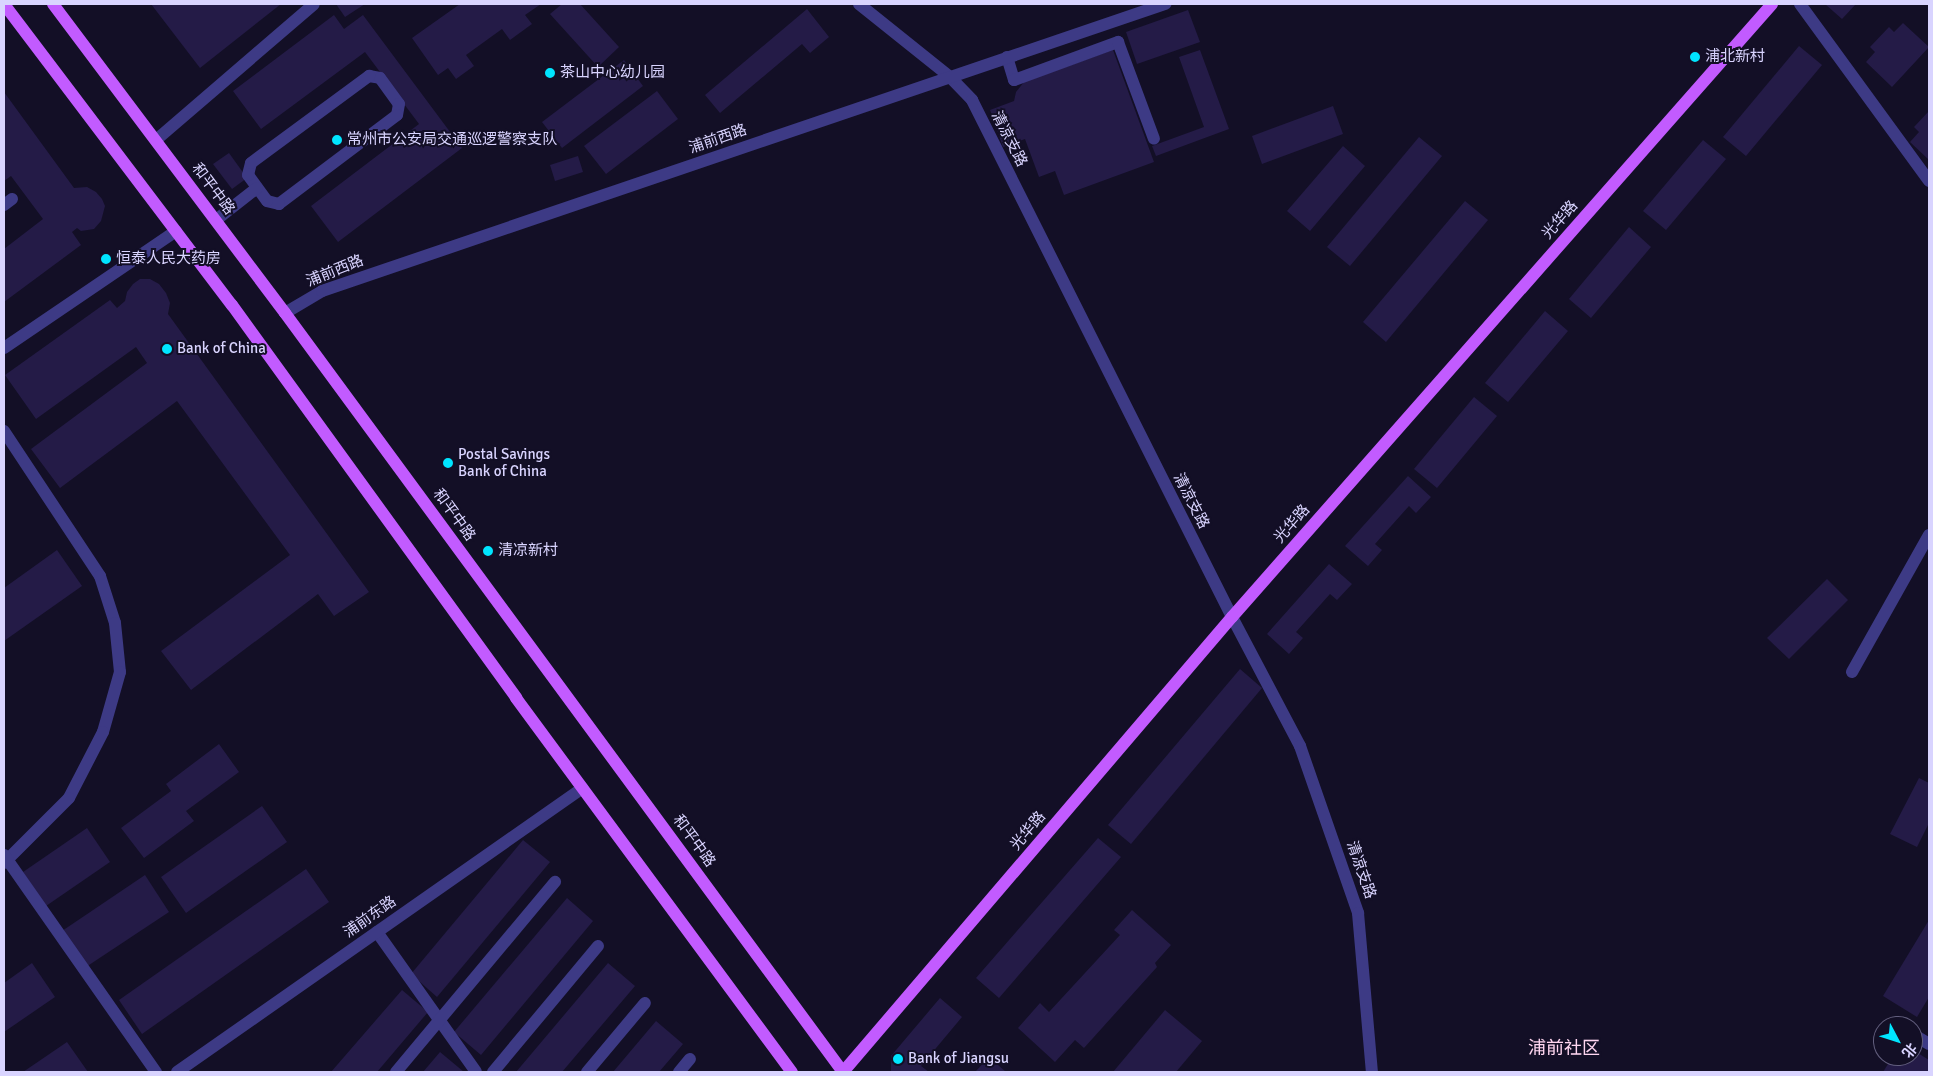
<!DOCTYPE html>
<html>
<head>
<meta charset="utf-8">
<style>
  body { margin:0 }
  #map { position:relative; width:1933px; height:1076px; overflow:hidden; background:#130f26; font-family:Signika,"Noto Sans SC",sans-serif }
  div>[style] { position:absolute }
  .building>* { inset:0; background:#241b47 }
  .minor>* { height:12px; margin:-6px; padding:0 6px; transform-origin:6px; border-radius:6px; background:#3d3a85 }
  .major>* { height:12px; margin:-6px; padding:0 6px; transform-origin:6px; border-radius:6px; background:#c25bff }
  .dots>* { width:14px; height:14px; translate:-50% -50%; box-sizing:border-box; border:2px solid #130f26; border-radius:50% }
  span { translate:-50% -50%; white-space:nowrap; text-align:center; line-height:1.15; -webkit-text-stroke:4px #130f26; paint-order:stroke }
  .poi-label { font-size:15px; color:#d9d4ff }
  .left { translate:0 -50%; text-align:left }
  .street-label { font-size:15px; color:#d9d4ff }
  .quarter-label { font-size:18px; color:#ffd6f0 }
  .frame { position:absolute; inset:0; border:5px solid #d9d4ff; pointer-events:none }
  .north { position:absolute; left:1873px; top:1016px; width:50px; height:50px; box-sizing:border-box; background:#130f26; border:1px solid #625e7d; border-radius:50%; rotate:130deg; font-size:14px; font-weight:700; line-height:20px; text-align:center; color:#d9d4ff }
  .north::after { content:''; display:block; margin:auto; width:18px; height:22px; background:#00e5ff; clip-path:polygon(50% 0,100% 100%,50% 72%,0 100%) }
</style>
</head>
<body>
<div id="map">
  <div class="building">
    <div style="clip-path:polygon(151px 4px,281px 4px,200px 68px)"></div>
    <div style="clip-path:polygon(336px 4px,365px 4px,345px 17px)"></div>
    <div style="clip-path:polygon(460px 4px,541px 4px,525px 15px,532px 24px,510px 40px,502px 29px,466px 55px,474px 66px,456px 79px,448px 68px,438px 75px,412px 38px)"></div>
    <div style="clip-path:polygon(562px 4px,580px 4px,619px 47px,598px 67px,550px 14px)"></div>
    <div style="clip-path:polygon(1825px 4px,1856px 4px,1842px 19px)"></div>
    <div style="clip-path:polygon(807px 9px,829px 37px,810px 53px,802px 44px,720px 113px,705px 95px)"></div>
    <div style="clip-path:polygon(1188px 10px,1200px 42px,1137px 64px,1126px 32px)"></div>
    <div style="clip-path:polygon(334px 15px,344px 29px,363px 15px,462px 148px,338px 242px,311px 206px,419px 124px,365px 52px,261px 129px,233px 91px)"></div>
    <div style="clip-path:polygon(1903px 23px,1929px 47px,1892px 87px,1866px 62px,1875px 52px,1870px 47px,1889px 27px,1894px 32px)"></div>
    <div style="clip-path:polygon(1799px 46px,1822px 65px,1746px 156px,1723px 137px)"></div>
    <div style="clip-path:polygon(1113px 50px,1154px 162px,1064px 195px,1055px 171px,1039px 177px,1025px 139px,1003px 147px,990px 110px,1014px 101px,1016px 92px,1024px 82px)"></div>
    <div style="clip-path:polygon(1200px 50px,1229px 129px,1156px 156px,1152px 146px,1204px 127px,1179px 57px)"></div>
    <div style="clip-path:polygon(624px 60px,643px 86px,562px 148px,542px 122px)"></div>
    <div style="clip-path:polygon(657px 91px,678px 119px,606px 174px,584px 146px)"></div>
    <div style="clip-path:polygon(4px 92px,74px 188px,87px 187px,96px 192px,102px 199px,105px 206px,101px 221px,94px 229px,81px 231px,77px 228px,72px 232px,81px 245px,4px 302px,4px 249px,43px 219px,11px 176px,4px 181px)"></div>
    <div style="clip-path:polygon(1333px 106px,1343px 134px,1262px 164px,1252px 136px)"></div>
    <div style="clip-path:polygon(1929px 111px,1929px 160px,1910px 142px,1919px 132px,1914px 127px)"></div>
    <div style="clip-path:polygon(1419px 137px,1442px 156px,1350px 266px,1327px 247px)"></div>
    <div style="clip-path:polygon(1703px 140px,1726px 159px,1666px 230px,1643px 211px)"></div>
    <div style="clip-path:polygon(1343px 146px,1365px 166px,1310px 231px,1287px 211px)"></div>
    <div style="clip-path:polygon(229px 153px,247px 178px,232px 189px,213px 164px)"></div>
    <div style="clip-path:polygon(578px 156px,583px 172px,555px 181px,550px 165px)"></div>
    <div style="clip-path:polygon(1465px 201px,1488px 220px,1386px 342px,1363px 322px)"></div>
    <div style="clip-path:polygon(1629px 227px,1651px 247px,1591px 318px,1569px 299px)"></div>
    <div style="clip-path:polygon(140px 279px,150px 279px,159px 284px,166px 293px,170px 303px,168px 314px,369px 592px,334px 616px,318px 594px,191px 690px,161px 651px,290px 555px,177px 401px,60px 488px,31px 449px,147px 363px,136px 347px,36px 419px,5px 375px,110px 300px,117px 308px,125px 301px,127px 292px,133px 284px)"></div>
    <div style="clip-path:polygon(1545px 311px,1568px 331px,1508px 402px,1485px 383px)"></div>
    <div style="clip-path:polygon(1474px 397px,1497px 416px,1437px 488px,1414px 469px)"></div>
    <div style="clip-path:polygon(1408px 476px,1431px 497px,1416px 513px,1409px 506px,1375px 544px,1382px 550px,1368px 566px,1345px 546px)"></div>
    <div style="clip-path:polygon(57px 550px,82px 586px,4px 641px,4px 588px)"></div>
    <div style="clip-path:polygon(1329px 564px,1352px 584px,1337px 600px,1330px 594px,1296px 632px,1303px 638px,1289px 654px,1267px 634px)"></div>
    <div style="clip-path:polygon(1827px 579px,1848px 600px,1789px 659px,1767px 638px)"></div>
    <div style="clip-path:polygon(1240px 669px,1262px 688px,1131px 844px,1108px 825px)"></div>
    <div style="clip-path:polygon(219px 744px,239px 772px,186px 811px,194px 821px,144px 858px,121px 828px,171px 791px,166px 784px)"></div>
    <div style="clip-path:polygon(1919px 778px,1929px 783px,1929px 823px,1917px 847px,1890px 834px)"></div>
    <div style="clip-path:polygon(262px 806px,287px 842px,186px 913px,161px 877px)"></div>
    <div style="clip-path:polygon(87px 828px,110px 862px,46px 906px,23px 872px)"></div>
    <div style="clip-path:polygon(1098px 838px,1121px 857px,999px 998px,976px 978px)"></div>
    <div style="clip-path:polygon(523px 840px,550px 862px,437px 997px,411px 974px)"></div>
    <div style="clip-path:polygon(306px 869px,329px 902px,142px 1034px,119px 1000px)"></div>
    <div style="clip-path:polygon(145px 875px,169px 912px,86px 967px,62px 931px)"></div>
    <div style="clip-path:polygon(567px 898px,593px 921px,481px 1055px,454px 1032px)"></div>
    <div style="clip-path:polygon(1132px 910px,1171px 945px,1155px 963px,1157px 967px,1084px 1048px,1075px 1040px,1055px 1062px,1018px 1028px,1040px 1003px,1049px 1012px,1120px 935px,1114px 930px)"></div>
    <div style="clip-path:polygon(1929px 920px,1929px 997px,1917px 1017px,1883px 996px)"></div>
    <div style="clip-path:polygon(32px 963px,55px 997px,4px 1032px,4px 983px)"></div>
    <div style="clip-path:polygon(608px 963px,635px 986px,562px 1072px,516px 1072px)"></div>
    <div style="clip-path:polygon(402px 990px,428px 1012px,377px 1072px,331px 1072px)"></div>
    <div style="clip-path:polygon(940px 998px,962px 1017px,921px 1066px,929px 1072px,891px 1072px,891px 1056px)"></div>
    <div style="clip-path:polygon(1165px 1010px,1202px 1041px,1176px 1072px,1113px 1072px)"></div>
    <div style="clip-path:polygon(656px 1021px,683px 1044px,659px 1072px,613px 1072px)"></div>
    <div style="clip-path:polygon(67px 1042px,88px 1072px,23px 1072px)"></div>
    <div style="clip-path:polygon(1913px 1050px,1929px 1060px,1929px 1072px,1883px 1072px,1893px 1056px,1913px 1056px)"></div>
    <div style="clip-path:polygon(440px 1052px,464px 1072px,423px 1072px)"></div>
    <div style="clip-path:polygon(989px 1057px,1006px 1072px,975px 1072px)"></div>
  </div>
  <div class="minor">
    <div style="left:859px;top:4px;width:117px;rotate:38.7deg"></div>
    <div style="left:950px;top:77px;width:32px;rotate:46deg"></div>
    <div style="left:972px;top:100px;width:579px;rotate:63.3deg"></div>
    <div style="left:1232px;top:617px;width:146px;rotate:62.2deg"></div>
    <div style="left:1300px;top:746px;width:177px;rotate:70.8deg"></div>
    <div style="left:1358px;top:913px;width:160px;rotate:85deg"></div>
    <div style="left:1800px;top:4px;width:219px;rotate:53.9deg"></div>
    <div style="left:1007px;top:57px;width:24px;rotate:73deg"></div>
    <div style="left:1014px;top:80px;width:111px;rotate:-20.1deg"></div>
    <div style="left:1118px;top:42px;width:103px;rotate:69.6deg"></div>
    <div style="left:369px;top:76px;width:11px;rotate:10deg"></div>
    <div style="left:380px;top:78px;width:32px;rotate:54deg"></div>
    <div style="left:399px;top:104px;width:11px;rotate:100deg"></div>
    <div style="left:397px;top:115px;width:148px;rotate:143deg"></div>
    <div style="left:279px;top:204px;width:12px;rotate:-166deg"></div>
    <div style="left:267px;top:201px;width:32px;rotate:-126deg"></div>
    <div style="left:248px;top:175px;width:12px;rotate:-76deg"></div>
    <div style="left:251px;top:163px;width:147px;rotate:-36.4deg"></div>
    <div style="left:156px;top:140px;width:208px;rotate:-40.7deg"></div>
    <div style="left:4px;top:205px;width:10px;rotate:-37deg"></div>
    <div style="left:216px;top:220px;width:52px;rotate:-38deg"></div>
    <div style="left:285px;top:313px;width:43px;rotate:-30.7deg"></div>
    <div style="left:322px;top:291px;width:891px;rotate:-18.8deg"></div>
    <div style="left:4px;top:348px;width:208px;rotate:-34.2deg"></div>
    <div style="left:4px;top:431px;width:174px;rotate:56.5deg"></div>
    <div style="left:100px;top:576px;width:49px;rotate:72.3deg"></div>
    <div style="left:115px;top:623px;width:49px;rotate:84.2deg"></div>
    <div style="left:120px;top:672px;width:62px;rotate:105.8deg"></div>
    <div style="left:103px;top:732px;width:74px;rotate:117.3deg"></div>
    <div style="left:69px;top:798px;width:92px;rotate:135deg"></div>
    <div style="left:1852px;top:672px;width:157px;rotate:-60.7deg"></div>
    <div style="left:4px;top:855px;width:265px;rotate:55deg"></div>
    <div style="left:377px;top:932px;width:171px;rotate:54.7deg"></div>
    <div style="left:1914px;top:1035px;width:17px;rotate:31deg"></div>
    <div style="left:177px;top:1072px;width:495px;rotate:-35deg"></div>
    <div style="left:396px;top:1072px;width:248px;rotate:-50.1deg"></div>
    <div style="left:493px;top:1072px;width:164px;rotate:-50.2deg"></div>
    <div style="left:587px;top:1072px;width:90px;rotate:-50deg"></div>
    <div style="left:679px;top:1072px;width:17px;rotate:-50deg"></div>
  </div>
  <div class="major">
    <div style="left:4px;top:4px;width:378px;rotate:52.9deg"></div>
    <div style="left:232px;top:305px;width:485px;rotate:54.1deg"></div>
    <div style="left:516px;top:698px;width:465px;rotate:53.6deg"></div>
    <div style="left:53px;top:4px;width:386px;rotate:53.1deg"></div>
    <div style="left:285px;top:313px;width:942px;rotate:53.68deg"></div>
    <div style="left:843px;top:1072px;width:599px;rotate:-49.47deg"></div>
    <div style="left:1232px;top:617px;width:817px;rotate:-48.62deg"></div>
  </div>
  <div class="dots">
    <div style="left:1695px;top:57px;background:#00e5ff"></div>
    <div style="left:550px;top:73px;background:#00e5ff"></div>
    <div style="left:337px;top:140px;background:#00e5ff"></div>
    <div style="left:106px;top:259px;background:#00e5ff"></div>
    <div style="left:167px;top:349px;background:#00e5ff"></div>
    <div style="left:448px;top:463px;background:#00e5ff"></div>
    <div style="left:488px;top:551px;background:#00e5ff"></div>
    <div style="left:898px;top:1059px;background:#00e5ff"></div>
  </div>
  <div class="poi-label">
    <span class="left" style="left:1705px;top:57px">浦北新村</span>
    <span class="left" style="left:560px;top:73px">茶山中心幼儿园</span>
    <span class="left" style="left:347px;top:140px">常州市公安局交通巡逻警察支队</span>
    <span class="left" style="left:116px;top:259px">恒泰人民大药房</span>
    <span class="left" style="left:177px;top:349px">Bank of China</span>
    <span class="left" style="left:458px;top:463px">Postal Savings<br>Bank of China</span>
    <span class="left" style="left:498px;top:551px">清凉新村</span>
    <span class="left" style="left:908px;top:1059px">Bank of Jiangsu</span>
  </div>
  <div class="street-label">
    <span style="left:718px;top:139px;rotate:-19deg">浦前西路</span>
    <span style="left:1009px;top:139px;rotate:63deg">清凉支路</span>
    <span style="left:213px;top:189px;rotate:53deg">和平中路</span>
    <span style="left:1560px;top:220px;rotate:-49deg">光华路</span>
    <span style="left:335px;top:271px;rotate:-22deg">浦前西路</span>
    <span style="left:1191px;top:501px;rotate:63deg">清凉支路</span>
    <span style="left:454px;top:515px;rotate:54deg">和平中路</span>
    <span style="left:1292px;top:524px;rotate:-49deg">光华路</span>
    <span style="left:1028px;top:831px;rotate:-50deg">光华路</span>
    <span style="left:694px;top:841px;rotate:54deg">和平中路</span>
    <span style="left:1361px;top:870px;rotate:71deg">清凉支路</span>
    <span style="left:370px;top:917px;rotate:-35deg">浦前东路</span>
  </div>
  <div class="quarter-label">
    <span style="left:1564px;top:1048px">浦前社区</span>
  </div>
  <div class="frame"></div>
  <div class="north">北</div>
</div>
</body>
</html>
